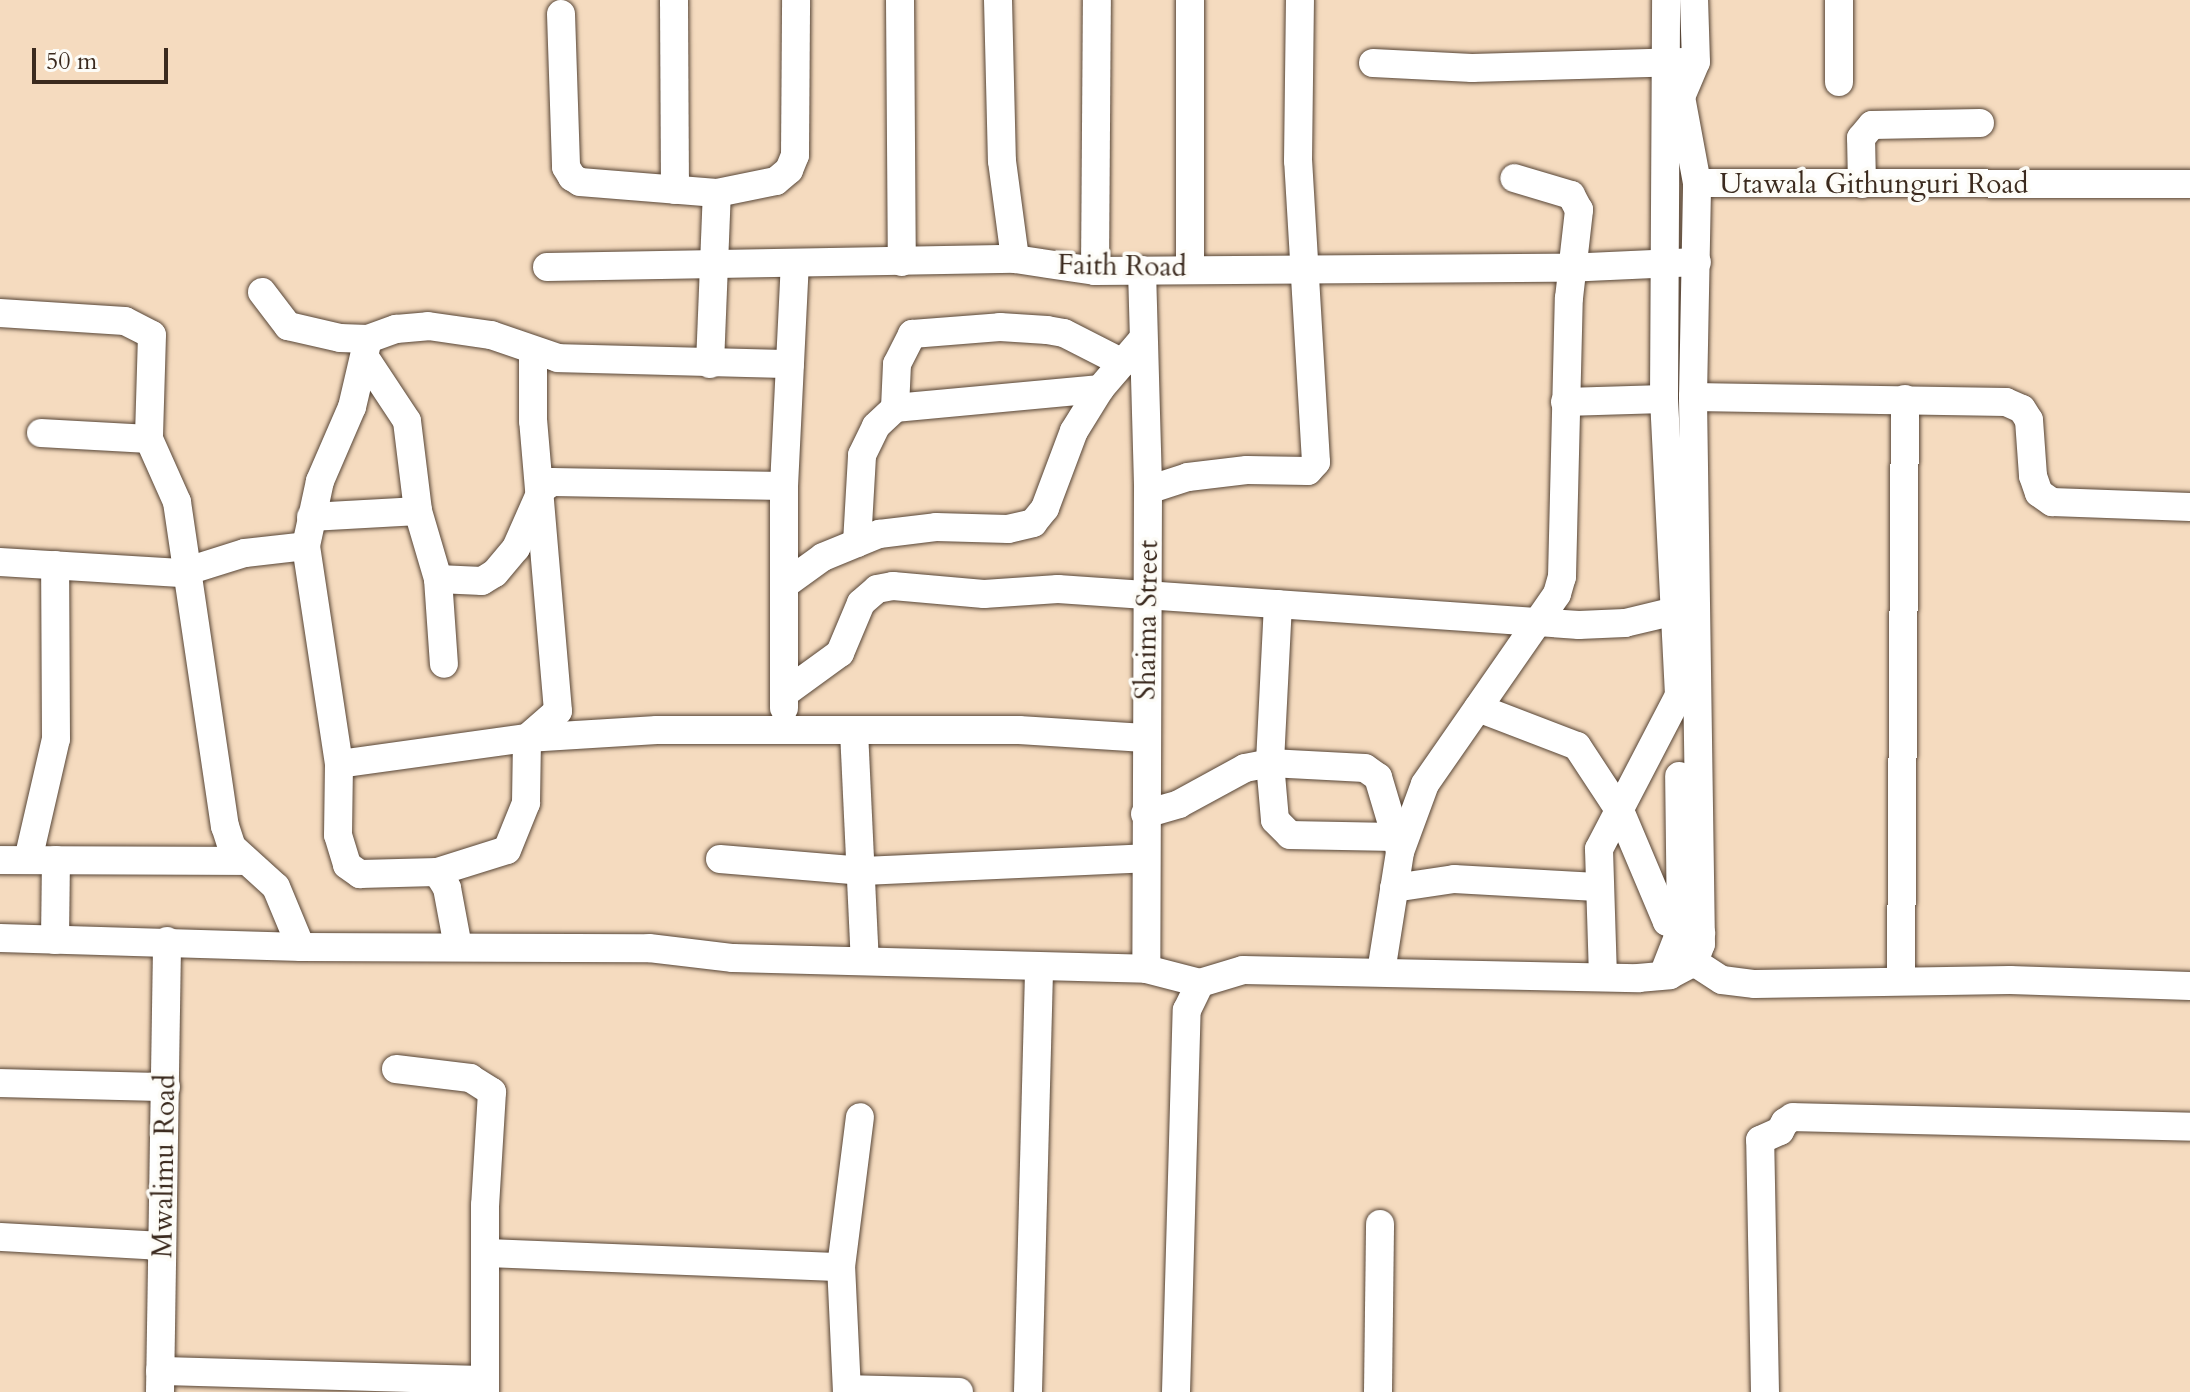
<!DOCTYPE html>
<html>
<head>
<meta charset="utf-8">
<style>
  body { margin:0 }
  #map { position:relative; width:2190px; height:1392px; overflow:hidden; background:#f5dbbf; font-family:Cardo,serif }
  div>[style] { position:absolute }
  .roads { filter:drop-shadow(0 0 2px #574536) drop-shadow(0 0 2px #574536) }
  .minor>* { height:28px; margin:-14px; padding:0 14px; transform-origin:14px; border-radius:14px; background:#fff }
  span { translate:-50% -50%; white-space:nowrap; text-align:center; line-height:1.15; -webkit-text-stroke:7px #fdfcf7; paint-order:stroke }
  .street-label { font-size:28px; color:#3b2a1e }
  .scale { position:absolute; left:32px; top:48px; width:136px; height:36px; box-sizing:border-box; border:4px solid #3b2a1e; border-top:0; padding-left:10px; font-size:24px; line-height:28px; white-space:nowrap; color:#3b2a1e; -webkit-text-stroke:6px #fdfcf7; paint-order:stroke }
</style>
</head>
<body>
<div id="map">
  <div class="roads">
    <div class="minor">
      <div style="left:674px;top:0;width:190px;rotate:89.7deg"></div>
      <div style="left:900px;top:0;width:262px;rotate:89.6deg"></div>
      <div style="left:998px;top:0;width:161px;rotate:88.6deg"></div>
      <div style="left:1002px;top:161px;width:99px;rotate:82.4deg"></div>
      <div style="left:1190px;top:0;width:267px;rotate:90deg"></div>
      <div style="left:561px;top:14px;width:153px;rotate:88.1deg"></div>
      <div style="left:566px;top:167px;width:12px;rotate:59deg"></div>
      <div style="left:572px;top:177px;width:9px;rotate:32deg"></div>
      <div style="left:580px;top:182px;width:137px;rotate:4.6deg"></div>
      <div style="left:717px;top:193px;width:60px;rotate:-11.5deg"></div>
      <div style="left:776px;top:181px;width:17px;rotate:-40deg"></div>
      <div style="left:789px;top:170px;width:16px;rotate:-68deg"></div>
      <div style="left:795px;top:155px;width:155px;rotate:-89.6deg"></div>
      <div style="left:1373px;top:63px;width:99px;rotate:2.9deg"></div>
      <div style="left:1472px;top:68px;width:212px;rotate:-1.6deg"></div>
      <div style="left:1839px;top:82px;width:82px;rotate:-90deg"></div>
      <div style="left:1697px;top:183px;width:493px;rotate:0.1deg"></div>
      <div style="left:1862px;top:184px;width:46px;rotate:-91.2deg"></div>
      <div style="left:1861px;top:138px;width:17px;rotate:-50deg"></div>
      <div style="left:1872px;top:125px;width:108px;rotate:-1.1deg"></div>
      <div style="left:547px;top:267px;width:468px;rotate:-1deg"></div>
      <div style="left:1015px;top:259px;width:81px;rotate:8.5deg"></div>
      <div style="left:1095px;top:271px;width:471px;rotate:-0.4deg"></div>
      <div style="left:1566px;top:268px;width:131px;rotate:-2.6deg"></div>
      <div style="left:1142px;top:270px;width:220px;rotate:88.4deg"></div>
      <div style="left:1148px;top:490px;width:479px;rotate:90.2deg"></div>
      <div style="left:1095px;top:271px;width:271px;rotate:-89.6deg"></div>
      <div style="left:262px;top:292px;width:43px;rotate:52.6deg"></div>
      <div style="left:288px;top:326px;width:53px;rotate:13deg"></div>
      <div style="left:340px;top:338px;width:28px;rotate:2deg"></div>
      <div style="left:368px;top:339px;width:30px;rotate:-20deg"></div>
      <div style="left:396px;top:329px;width:32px;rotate:-5deg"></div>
      <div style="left:428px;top:326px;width:64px;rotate:8.1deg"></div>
      <div style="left:491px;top:335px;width:71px;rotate:18.9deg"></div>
      <div style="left:558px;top:358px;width:232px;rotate:1.5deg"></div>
      <div style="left:0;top:313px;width:125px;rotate:3.7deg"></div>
      <div style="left:125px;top:321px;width:30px;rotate:27deg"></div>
      <div style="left:152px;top:335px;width:104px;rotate:91.7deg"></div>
      <div style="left:149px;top:439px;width:69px;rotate:66deg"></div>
      <div style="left:177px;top:502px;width:328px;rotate:81.6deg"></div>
      <div style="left:225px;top:826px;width:22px;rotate:72deg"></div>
      <div style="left:232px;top:847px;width:59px;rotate:42.3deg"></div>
      <div style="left:276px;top:887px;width:65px;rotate:67.4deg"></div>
      <div style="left:368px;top:339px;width:70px;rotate:103.2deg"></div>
      <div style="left:352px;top:407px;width:81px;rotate:113.4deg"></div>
      <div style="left:320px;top:481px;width:66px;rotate:102.2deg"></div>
      <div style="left:306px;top:546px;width:220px;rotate:81.4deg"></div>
      <div style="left:339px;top:764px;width:71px;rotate:90.8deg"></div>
      <div style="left:338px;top:835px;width:31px;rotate:73deg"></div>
      <div style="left:347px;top:865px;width:16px;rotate:35deg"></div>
      <div style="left:360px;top:874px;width:77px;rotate:-1.5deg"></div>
      <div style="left:437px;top:872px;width:19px;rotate:58deg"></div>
      <div style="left:447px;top:888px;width:60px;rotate:79.4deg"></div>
      <div style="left:366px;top:359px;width:74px;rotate:56.5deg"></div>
      <div style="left:407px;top:421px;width:91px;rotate:83deg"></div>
      <div style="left:418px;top:511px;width:71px;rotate:73.6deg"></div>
      <div style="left:438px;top:579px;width:85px;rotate:86deg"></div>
      <div style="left:710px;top:364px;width:171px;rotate:-87.7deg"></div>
      <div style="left:1693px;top:397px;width:313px;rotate:0.9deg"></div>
      <div style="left:2006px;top:402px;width:17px;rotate:24deg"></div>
      <div style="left:2022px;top:409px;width:13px;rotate:58deg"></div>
      <div style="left:2029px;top:420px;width:56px;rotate:85.9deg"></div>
      <div style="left:2033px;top:476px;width:18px;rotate:71deg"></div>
      <div style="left:2039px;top:493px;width:16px;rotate:35deg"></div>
      <div style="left:2052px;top:502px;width:138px;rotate:2.1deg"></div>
      <div style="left:1565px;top:402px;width:99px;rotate:-1.7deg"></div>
      <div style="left:895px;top:408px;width:44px;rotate:-87.4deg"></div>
      <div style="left:897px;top:364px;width:34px;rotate:-63deg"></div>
      <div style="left:912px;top:334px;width:88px;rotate:-4.5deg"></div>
      <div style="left:1000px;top:327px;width:47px;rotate:3.7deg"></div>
      <div style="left:1047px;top:330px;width:17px;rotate:10deg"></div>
      <div style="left:1064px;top:333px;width:66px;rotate:27deg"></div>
      <div style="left:41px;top:433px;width:108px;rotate:3.2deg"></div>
      <div style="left:1148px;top:490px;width:42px;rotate:-18deg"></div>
      <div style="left:1188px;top:477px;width:59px;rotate:-6.8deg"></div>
      <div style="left:1247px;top:470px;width:61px;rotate:0.9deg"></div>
      <div style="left:1308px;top:471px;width:12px;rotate:-48deg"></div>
      <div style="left:1316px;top:462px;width:302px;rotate:-93.4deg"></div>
      <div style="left:1298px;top:161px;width:161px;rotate:-89.3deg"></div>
      <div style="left:311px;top:517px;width:107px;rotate:-3.2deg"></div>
      <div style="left:857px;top:543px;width:88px;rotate:-86.7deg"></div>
      <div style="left:862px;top:455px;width:32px;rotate:-64deg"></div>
      <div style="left:876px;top:426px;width:26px;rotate:-43deg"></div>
      <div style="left:895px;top:408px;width:206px;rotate:-5.3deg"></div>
      <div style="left:0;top:562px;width:181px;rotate:3.5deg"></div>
      <div style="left:181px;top:573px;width:67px;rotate:-17.4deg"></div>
      <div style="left:245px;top:553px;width:61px;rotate:-6.5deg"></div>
      <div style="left:438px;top:579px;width:44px;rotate:2.6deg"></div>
      <div style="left:482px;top:581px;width:15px;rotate:-32deg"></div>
      <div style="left:495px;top:573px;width:33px;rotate:-50deg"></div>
      <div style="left:516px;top:548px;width:64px;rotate:-66.2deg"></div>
      <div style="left:542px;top:489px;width:12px;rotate:-35deg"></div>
      <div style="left:552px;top:482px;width:232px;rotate:1deg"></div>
      <div style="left:787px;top:583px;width:44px;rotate:-35.8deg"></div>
      <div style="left:823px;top:557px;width:61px;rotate:-22.3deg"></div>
      <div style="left:879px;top:534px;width:57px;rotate:-7deg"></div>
      <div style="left:936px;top:527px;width:72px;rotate:1.6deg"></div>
      <div style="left:1008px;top:529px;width:26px;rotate:-13deg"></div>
      <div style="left:1033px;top:523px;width:19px;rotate:-51deg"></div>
      <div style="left:1045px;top:508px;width:82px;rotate:-69.4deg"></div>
      <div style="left:1074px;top:431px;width:49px;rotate:-58.2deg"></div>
      <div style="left:1100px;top:389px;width:65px;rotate:-49.4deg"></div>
      <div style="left:1278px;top:604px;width:159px;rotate:92.9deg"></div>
      <div style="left:1270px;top:763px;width:57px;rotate:85deg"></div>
      <div style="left:1275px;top:820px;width:21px;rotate:45deg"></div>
      <div style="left:1290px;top:835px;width:104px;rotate:1.1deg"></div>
      <div style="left:785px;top:693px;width:68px;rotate:-36deg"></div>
      <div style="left:840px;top:653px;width:54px;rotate:-67.2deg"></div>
      <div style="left:861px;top:603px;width:21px;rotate:-41deg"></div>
      <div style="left:877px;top:589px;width:16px;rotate:-11deg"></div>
      <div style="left:893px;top:586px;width:91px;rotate:5deg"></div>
      <div style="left:984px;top:594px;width:74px;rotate:-3.9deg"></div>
      <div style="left:1058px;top:589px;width:522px;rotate:3.95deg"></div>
      <div style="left:1579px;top:625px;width:46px;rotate:-2.5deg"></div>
      <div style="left:1625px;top:623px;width:51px;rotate:-13.5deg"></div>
      <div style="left:784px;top:708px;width:222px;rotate:-90deg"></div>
      <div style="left:784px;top:486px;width:221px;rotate:-87.2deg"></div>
      <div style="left:1478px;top:708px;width:106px;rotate:21deg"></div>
      <div style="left:1577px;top:746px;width:80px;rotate:56.7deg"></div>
      <div style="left:1621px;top:813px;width:118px;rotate:67.1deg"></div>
      <div style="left:1667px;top:922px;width:36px;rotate:18deg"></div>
      <div style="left:854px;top:731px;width:230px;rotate:87.3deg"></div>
      <div style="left:339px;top:764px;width:190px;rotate:-7.9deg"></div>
      <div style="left:527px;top:738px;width:130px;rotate:-3.5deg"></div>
      <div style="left:657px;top:730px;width:362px"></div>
      <div style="left:1019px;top:730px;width:126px;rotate:3.6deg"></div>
      <div style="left:1145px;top:814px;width:35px;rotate:-16deg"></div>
      <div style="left:1179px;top:804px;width:75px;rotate:-28.6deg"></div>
      <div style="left:1245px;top:768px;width:25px;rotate:-11deg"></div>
      <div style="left:1270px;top:763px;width:95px;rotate:3deg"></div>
      <div style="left:1365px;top:768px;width:16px;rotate:35deg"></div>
      <div style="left:1378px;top:777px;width:77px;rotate:73.4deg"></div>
      <div style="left:720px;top:859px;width:144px;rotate:4.8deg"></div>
      <div style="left:863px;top:871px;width:283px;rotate:-2.6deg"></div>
      <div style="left:0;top:860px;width:244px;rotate:0.2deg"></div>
      <div style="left:28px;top:860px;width:124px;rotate:-77deg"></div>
      <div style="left:56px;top:739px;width:174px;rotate:-90.3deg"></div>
      <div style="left:437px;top:872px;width:73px;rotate:-17.4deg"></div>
      <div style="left:507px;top:850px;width:51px;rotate:-68deg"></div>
      <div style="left:526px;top:803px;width:65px;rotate:-89.1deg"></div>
      <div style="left:527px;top:738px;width:41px;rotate:-41.1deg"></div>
      <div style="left:558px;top:711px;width:291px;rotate:-94.9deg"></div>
      <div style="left:533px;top:421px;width:69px;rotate:-90deg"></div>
      <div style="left:1394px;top:888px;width:61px;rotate:-8.5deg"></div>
      <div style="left:1454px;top:879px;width:143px;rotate:3.2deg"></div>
      <div style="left:0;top:938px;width:301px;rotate:1.7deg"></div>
      <div style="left:301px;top:947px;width:348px;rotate:0.2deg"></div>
      <div style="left:649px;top:948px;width:85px;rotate:6.8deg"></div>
      <div style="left:733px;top:958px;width:413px;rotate:1.5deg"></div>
      <div style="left:1146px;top:969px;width:56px;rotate:14.5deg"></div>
      <div style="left:55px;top:940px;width:80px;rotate:-89.3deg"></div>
      <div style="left:1694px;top:962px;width:33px;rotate:33deg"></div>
      <div style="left:1722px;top:980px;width:33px;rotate:7deg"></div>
      <div style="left:1755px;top:984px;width:255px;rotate:-0.9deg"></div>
      <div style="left:2010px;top:980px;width:180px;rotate:1.9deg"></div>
      <div style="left:1381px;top:972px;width:121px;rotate:-81deg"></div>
      <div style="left:1400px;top:852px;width:72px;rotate:-69.8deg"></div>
      <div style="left:1425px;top:784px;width:231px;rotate:-55.2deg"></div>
      <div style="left:1557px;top:594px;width:18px;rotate:-74deg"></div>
      <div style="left:1562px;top:577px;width:279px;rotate:-88.6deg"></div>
      <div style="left:1569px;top:298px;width:89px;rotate:-83.5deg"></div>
      <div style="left:1579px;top:210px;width:17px;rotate:-118deg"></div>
      <div style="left:1571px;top:195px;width:59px;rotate:-163.4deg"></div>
      <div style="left:1663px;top:975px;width:49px;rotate:-68.6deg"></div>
      <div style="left:1681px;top:929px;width:153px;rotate:-90.7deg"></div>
      <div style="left:1603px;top:977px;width:128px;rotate:-91.8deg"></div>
      <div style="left:1599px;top:849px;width:174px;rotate:-62.5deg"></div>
      <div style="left:1679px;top:695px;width:296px;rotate:-92.9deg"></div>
      <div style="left:1664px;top:399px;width:399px;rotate:-89.7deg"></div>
      <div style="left:1901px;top:981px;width:582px;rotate:-89.61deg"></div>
      <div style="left:396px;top:1069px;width:75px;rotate:6.9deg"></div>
      <div style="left:470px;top:1078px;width:26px;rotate:32deg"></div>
      <div style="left:492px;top:1092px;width:113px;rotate:93.5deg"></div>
      <div style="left:485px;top:1205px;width:187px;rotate:90deg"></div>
      <div style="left:0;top:1083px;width:166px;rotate:1.4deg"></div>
      <div style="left:0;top:1237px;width:162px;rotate:3.2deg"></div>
      <div style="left:489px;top:1253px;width:352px;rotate:2.3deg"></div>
      <div style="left:160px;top:1371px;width:325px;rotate:1.6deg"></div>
      <div style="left:847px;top:1389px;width:112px;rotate:1.5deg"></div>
      <div style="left:160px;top:1392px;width:451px;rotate:-89.1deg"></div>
      <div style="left:847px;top:1392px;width:125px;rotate:-92.7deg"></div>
      <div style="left:841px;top:1267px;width:151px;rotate:-82.8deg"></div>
      <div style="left:1028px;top:1392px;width:424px;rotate:-88.5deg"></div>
      <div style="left:1176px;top:1392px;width:382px;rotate:-88.4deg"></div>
      <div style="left:1187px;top:1010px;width:30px;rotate:-64deg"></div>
      <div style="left:1200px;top:983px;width:45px;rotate:-16.8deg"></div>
      <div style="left:1243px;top:970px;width:395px;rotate:1.2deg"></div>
      <div style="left:1638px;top:978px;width:32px;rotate:-5deg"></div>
      <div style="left:1670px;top:975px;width:27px;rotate:-28deg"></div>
      <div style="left:1694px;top:962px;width:19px;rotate:-69deg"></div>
      <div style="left:1701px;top:944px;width:547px;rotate:-90.84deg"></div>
      <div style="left:1693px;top:397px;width:214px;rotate:-88.9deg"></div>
      <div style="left:1697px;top:183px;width:87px;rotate:-100.5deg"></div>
      <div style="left:1681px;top:97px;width:38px;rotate:-67deg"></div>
      <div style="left:1696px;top:62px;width:62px;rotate:-91.8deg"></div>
      <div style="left:1378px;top:1392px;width:168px;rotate:-89.3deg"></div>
      <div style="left:1765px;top:1392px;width:252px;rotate:-91.1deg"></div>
      <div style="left:1760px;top:1140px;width:22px;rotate:-24deg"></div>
      <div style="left:1780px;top:1131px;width:10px;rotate:-61deg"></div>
      <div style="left:1785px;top:1122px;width:9px;rotate:-32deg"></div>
      <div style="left:1793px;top:1117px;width:397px;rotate:1.4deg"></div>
    </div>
  </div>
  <div class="street-label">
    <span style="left:1874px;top:184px">Utawala Githunguri Road</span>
    <span style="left:1122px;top:266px;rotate:1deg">Faith Road</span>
    <span style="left:1147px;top:620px;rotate:-89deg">Shaima Street</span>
    <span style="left:164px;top:1166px;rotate:-89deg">Mwalimu Road</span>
  </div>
  <div class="scale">50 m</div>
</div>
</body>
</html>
